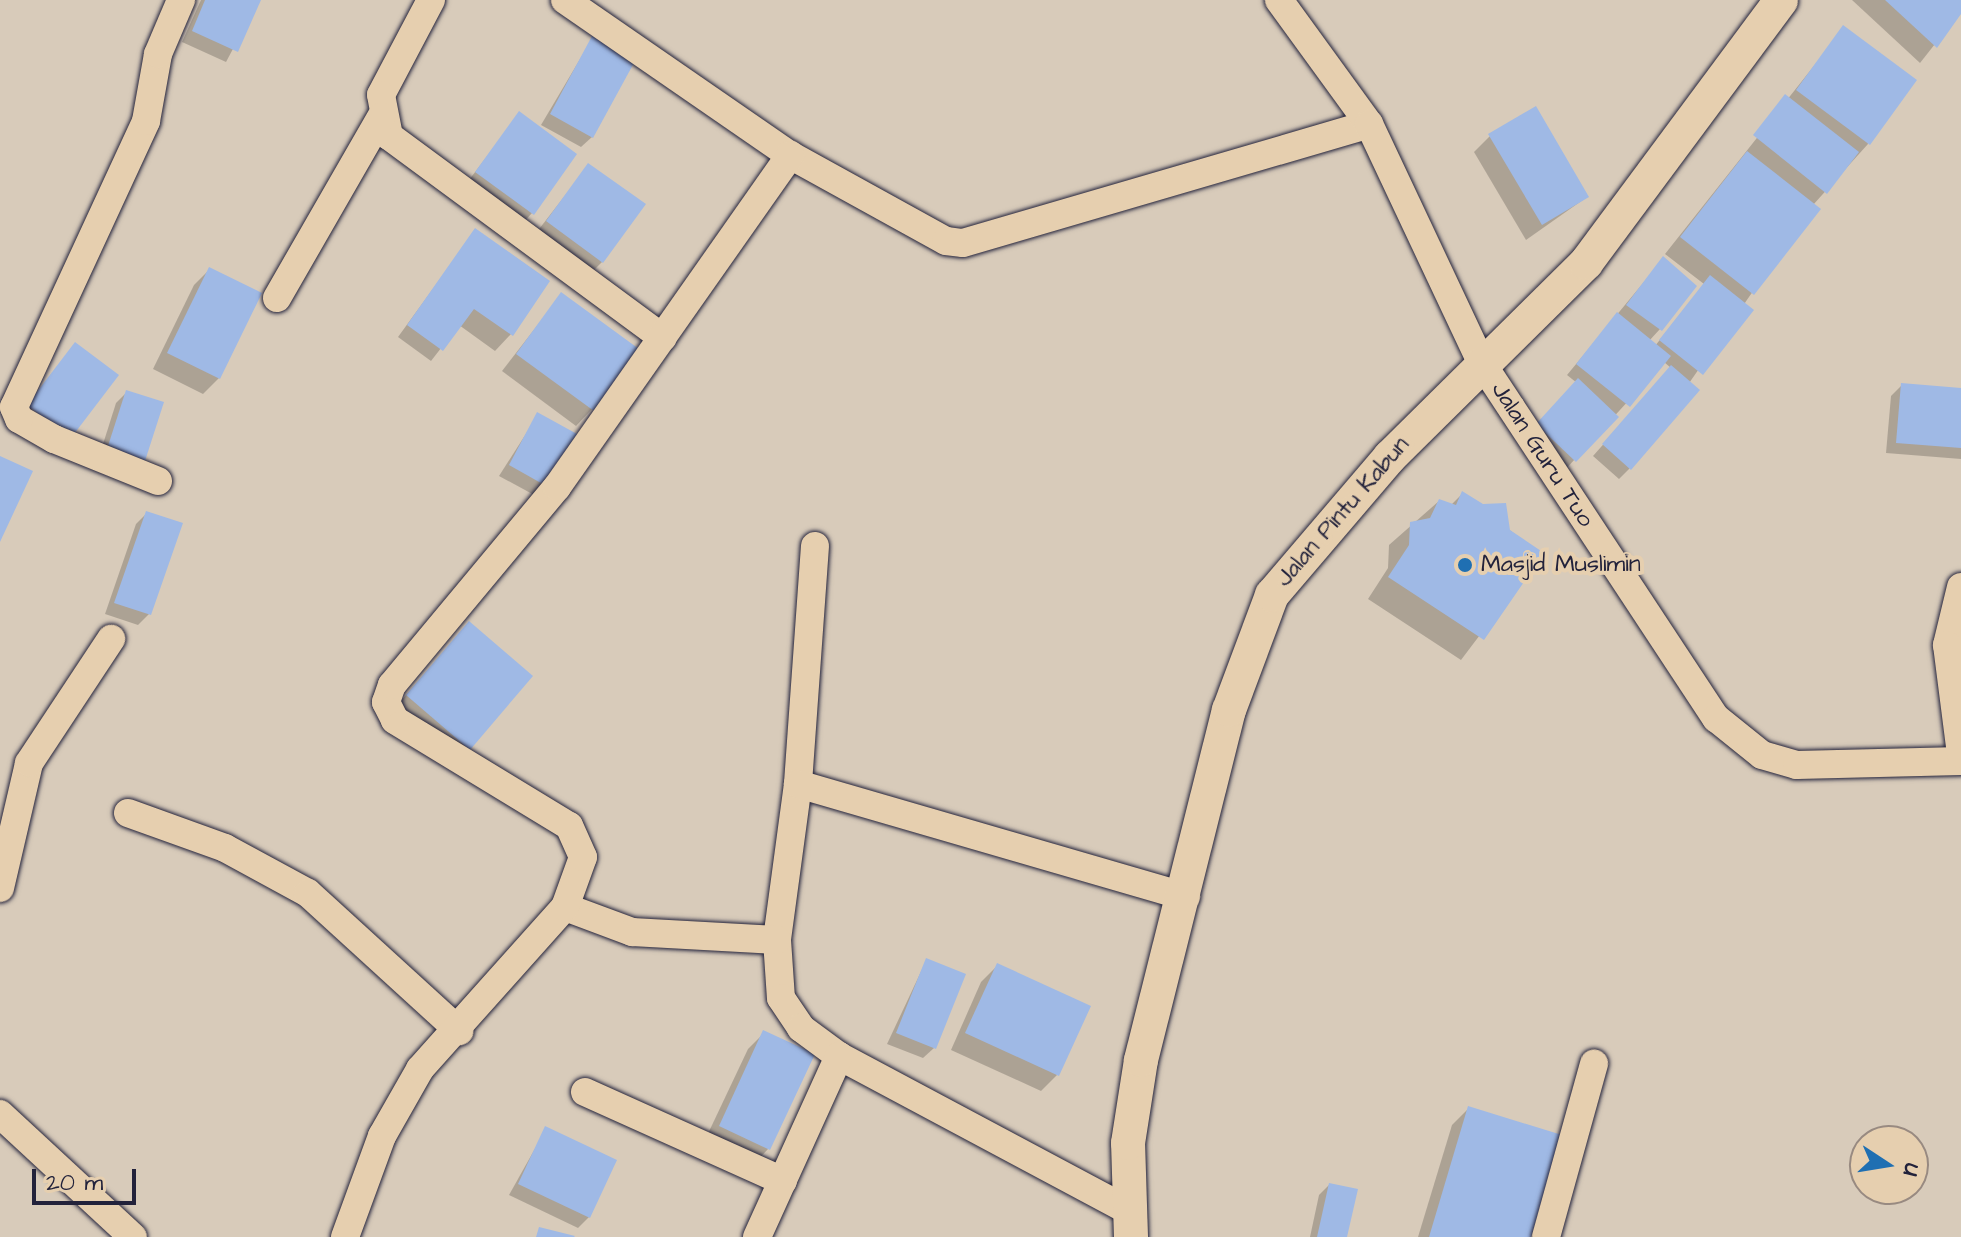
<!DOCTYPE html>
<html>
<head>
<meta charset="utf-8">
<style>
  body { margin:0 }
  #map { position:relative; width:1961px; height:1237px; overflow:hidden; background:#d8cbba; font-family:"Architects Daughter",sans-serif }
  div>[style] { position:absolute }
  .shadow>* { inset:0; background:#0003 }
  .building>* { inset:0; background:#9fb9e5 }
  .roads { filter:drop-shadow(0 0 2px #22223b) drop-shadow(0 0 2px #22223b) }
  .minor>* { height:28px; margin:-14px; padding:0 14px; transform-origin:14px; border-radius:14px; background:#e6cfaf }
  .tertiary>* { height:34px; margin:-17px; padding:0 17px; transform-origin:17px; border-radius:17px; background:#e6cfaf }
  .dots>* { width:22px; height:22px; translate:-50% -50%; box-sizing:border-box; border:4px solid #e6cfaf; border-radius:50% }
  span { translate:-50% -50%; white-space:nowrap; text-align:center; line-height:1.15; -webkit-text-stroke:8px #e6cfaf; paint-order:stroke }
  .street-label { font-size:24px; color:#22223b }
  .poi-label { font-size:24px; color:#22223b }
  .left { translate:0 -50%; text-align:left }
  .north { position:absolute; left:1849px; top:1125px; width:80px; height:80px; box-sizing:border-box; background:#e6cfaf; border:2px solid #988a81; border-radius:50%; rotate:102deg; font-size:22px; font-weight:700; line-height:32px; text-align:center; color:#22223b }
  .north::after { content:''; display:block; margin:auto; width:28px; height:36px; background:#1f6fb2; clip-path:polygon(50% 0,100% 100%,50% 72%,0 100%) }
  .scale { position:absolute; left:32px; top:1169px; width:104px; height:36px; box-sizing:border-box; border:4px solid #22223b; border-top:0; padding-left:10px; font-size:24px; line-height:28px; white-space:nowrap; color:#22223b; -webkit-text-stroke:6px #e6cfaf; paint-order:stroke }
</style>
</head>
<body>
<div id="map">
  <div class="shadow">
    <div style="clip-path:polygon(201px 0,259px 0,226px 62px,182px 42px)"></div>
    <div style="clip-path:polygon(1852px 0,1961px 0,1961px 11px,1920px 63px)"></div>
    <div style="clip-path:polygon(1844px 28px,1868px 144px,1813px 205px,1630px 468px,1619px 479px,1593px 456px,1671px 368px,1664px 362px,1564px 471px,1527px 436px,1577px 383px,1567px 375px,1663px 259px,1660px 329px,1649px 341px,1655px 346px,1704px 284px,1665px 254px)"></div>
    <div style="clip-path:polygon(592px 39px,592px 137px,581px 147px,541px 125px)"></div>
    <div style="clip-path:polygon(519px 114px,532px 213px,522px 224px,466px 184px)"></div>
    <div style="clip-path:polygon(1490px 136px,1587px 197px,1526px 240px,1474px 152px)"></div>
    <div style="clip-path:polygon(588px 166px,602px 262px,591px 273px,536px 233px)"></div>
    <div style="clip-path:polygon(475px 231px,511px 334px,495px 351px,459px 325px,431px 361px,398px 337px)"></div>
    <div style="clip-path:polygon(210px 269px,219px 378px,203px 394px,153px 369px,194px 285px)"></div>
    <div style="clip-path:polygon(561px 295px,592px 409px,576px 426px,502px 371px)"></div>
    <div style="clip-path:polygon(1902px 385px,1961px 390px,1961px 459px,1886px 453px,1891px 396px)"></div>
    <div style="clip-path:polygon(126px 393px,143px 460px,98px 460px,116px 403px)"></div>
    <div style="clip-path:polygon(538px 415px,574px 435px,536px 496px,499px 476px)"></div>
    <div style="clip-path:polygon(1462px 494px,1541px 554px,1461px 660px,1368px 599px,1388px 568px,1389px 545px,1439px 501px,1451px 505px)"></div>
    <div style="clip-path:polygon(147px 513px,149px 614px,138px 625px,105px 614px,136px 524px)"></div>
    <div style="clip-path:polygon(469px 624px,468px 749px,391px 712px)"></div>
    <div style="clip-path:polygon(926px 961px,934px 1048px,923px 1058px,887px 1044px)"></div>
    <div style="clip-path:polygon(997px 966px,1057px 1075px,1041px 1091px,951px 1050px,981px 982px)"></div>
    <div style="clip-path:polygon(764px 1033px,769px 1148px,753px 1165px,704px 1142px,748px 1049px)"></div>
    <div style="clip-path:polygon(1469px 1108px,1529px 1237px,1418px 1237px,1452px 1125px)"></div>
    <div style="clip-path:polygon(546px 1129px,589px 1217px,578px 1228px,509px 1195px)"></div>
    <div style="clip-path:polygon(1329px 1185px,1345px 1237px,1310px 1237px,1319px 1195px)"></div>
  </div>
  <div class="building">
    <div style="clip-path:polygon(205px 0,261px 0,238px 52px,192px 31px)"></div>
    <div style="clip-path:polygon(1885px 0,1961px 0,1961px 14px,1937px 48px)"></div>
    <div style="clip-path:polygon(1843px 25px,1917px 80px,1870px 145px,1796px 90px)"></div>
    <div style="clip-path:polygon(592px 36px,635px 61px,593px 138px,550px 114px)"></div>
    <div style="clip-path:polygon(1785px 94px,1859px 152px,1827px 194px,1753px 135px)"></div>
    <div style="clip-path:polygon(1536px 106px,1589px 197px,1542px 225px,1488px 134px)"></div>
    <div style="clip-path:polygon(519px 111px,577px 154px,534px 215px,475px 172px)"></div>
    <div style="clip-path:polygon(1747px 151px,1821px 209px,1754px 295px,1680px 237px)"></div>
    <div style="clip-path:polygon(588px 163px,646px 204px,603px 263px,546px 221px)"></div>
    <div style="clip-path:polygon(475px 228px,550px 281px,513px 336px,474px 309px,443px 351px,407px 325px)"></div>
    <div style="clip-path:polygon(1663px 256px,1697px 286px,1662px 331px,1626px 305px)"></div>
    <div style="clip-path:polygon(209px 267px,262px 293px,220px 379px,167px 353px)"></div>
    <div style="clip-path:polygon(1710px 275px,1754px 310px,1703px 375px,1659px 340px)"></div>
    <div style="clip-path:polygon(561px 292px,639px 349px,594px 411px,516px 354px)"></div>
    <div style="clip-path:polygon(1617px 312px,1671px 356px,1630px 407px,1576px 364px)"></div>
    <div style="clip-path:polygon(75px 342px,119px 375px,71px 438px,27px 405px)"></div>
    <div style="clip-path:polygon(1671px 365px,1700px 390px,1631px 470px,1602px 444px)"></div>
    <div style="clip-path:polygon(1578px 378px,1619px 417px,1576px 462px,1536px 424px)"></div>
    <div style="clip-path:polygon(1901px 383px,1961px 388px,1961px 448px,1896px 443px)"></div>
    <div style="clip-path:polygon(126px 390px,164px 402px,145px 461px,107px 449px)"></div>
    <div style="clip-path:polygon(537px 412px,577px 434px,548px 487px,509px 465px)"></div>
    <div style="clip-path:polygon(0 456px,33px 471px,0 542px)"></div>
    <div style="clip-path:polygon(1462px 491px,1483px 504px,1506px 503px,1510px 530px,1544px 553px,1484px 640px,1388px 577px,1409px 545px,1410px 522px,1430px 518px,1439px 499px,1456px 505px)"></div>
    <div style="clip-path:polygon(146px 511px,183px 523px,151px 615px,114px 603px)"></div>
    <div style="clip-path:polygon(469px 621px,533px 676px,470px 750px,406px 695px)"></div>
    <div style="clip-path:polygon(926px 958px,966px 974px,936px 1049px,896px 1033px)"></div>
    <div style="clip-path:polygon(997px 963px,1091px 1006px,1059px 1076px,965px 1033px)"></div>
    <div style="clip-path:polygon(763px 1030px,815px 1054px,770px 1150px,719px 1126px)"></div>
    <div style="clip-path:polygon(1468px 1106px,1562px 1135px,1531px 1237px,1429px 1237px)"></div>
    <div style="clip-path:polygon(545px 1126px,617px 1160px,590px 1218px,518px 1184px)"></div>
    <div style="clip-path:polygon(1329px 1183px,1358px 1189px,1347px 1237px,1317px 1237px)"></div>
    <div style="clip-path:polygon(539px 1227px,575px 1236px,574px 1237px,536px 1237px)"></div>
  </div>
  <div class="roads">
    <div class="minor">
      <div style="left:431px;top:0;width:107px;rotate:117.8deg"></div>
      <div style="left:381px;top:95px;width:42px;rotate:79deg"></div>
      <div style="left:389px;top:136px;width:340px;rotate:36.4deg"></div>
      <div style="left:565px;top:0;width:273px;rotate:34.6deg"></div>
      <div style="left:790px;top:155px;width:178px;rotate:28.9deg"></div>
      <div style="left:946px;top:241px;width:17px;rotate:7deg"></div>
      <div style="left:963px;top:243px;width:423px;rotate:-16.3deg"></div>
      <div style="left:1279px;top:0;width:153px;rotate:54deg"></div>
      <div style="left:1369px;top:124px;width:263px;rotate:64.8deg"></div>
      <div style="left:1481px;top:362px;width:427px;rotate:56.6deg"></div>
      <div style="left:1716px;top:718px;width:59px;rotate:38.8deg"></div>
      <div style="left:1762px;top:755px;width:36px;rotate:16deg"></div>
      <div style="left:1797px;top:765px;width:164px;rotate:-1.4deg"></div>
      <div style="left:277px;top:298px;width:209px;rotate:-60.1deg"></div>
      <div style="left:158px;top:481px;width:112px;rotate:-158deg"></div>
      <div style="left:54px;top:439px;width:40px;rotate:-150.3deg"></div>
      <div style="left:19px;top:419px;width:13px;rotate:-113deg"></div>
      <div style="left:14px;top:407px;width:315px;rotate:-65.2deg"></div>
      <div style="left:146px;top:121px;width:68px;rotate:-79.8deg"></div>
      <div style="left:158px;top:54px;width:59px;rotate:-66.9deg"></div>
      <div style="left:815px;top:546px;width:239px;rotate:94.1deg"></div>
      <div style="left:798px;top:784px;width:157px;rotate:97.7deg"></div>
      <div style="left:777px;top:940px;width:58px;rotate:86.1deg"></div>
      <div style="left:781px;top:998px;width:36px;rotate:56deg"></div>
      <div style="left:801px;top:1028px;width:47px;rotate:36.4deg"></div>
      <div style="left:839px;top:1056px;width:329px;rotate:28.1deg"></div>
      <div style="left:1961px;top:587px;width:60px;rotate:103.6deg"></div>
      <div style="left:1947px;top:645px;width:110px;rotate:82.7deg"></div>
      <div style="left:798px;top:784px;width:404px;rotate:16.2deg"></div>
      <div style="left:128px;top:813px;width:103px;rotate:19.8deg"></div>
      <div style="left:225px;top:848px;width:94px;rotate:28.5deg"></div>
      <div style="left:308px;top:893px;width:205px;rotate:42.4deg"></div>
      <div style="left:0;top:888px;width:128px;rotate:-76.9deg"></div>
      <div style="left:29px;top:763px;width:149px;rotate:-56.5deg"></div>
      <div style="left:565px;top:907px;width:72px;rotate:20.5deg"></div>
      <div style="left:632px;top:932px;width:145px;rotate:3.2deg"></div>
      <div style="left:585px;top:1092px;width:217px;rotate:24.2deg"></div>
      <div style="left:0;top:1114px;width:181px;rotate:42.8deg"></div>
      <div style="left:345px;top:1237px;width:108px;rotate:-69.9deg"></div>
      <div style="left:382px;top:1136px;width:77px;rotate:-60.4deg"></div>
      <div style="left:420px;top:1069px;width:217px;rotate:-48.2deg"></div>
      <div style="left:565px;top:907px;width:53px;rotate:-70.2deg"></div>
      <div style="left:583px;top:857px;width:34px;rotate:-114deg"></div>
      <div style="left:569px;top:826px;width:204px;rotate:-148.7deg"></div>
      <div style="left:395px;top:720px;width:20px;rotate:-117deg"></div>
      <div style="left:386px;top:702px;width:18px;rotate:-71deg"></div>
      <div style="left:392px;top:685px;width:258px;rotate:-50.2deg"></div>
      <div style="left:557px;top:487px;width:406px;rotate:-54.9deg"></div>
      <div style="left:757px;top:1237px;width:199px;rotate:-65.6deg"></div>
      <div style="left:1546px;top:1237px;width:180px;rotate:-74.5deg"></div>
    </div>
    <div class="tertiary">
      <div style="left:1131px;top:1237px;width:94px;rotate:-91.8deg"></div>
      <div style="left:1128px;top:1143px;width:84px;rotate:-81.1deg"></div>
      <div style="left:1141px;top:1060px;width:361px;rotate:-75.9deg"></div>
      <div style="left:1229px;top:710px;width:123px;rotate:-69.5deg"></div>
      <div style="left:1272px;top:595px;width:182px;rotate:-49.5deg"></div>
      <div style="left:1390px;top:457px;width:276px;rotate:-44.7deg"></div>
      <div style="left:1586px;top:263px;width:327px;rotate:-53.4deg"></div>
    </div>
  </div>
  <div class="dots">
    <div style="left:1465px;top:565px;background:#1f6fb2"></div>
  </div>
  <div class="street-label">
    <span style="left:1542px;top:455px;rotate:57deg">Jalan Guru Tuo</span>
    <span style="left:1343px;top:512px;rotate:-49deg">Jalan Pintu Kabun</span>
  </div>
  <div class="poi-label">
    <span class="left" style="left:1481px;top:565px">Masjid Muslimin</span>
  </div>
  <div class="north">U</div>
  <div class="scale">20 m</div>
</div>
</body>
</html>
